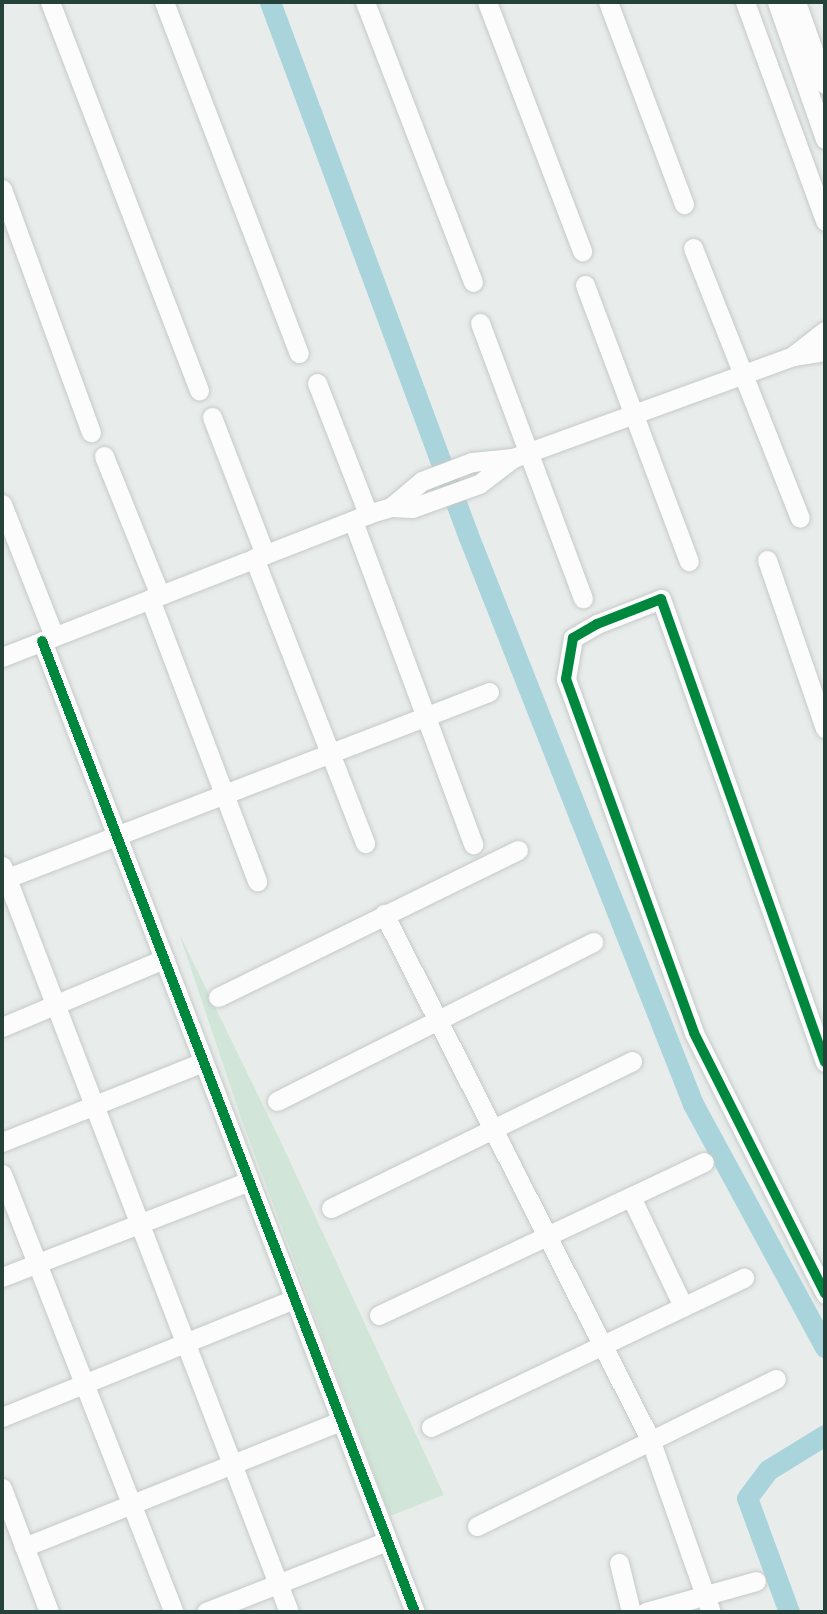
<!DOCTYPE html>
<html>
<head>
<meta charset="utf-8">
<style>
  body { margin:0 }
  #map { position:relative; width:827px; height:1614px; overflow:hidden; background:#e8edeb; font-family:Arial,sans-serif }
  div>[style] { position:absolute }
  .green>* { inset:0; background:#d1e6d8 }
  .canal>* { height:21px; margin:-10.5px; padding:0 10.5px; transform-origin:10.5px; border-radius:10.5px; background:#a9d4db }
  .roads { filter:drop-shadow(0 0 2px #c5cac8) drop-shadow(0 0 2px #c5cac8) }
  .minor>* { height:19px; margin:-9.5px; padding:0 9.5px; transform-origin:9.5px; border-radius:9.5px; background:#fcfcfc }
  .cycleway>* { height:10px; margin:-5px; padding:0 5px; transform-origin:5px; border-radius:5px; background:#00873e }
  span { translate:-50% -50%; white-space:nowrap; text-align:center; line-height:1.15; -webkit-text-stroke:5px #f7fbf9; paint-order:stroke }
  .frame { position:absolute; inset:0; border:4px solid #24423a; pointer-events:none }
</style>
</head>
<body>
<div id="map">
  <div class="green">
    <div style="clip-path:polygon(179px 933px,280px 1140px,444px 1495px,390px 1516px,242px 1121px)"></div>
  </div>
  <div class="canal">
    <div style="left:270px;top:2px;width:569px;rotate:69.62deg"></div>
    <div style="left:468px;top:535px;width:612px;rotate:68.42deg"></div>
    <div style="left:693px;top:1104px;width:277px;rotate:61.5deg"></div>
    <div style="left:789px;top:1612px;width:121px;rotate:-110.2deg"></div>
    <div style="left:747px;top:1498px;width:35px;rotate:-53deg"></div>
    <div style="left:768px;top:1470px;width:67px;rotate:-31.6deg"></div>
  </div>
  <div class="roads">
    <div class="minor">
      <div style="left:50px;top:2px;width:416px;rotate:69deg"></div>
      <div style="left:164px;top:2px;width:376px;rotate:69deg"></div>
      <div style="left:365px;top:2px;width:300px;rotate:68.9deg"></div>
      <div style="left:487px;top:2px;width:267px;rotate:69.1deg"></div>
      <div style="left:608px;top:2px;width:216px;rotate:69.4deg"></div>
      <div style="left:745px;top:2px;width:233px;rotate:69.9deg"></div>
      <div style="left:777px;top:2px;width:145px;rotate:70.7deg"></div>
      <div style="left:796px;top:2px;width:87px;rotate:70.5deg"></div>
      <div style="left:2px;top:189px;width:259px;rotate:69.9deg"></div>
      <div style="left:693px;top:248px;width:290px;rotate:68.4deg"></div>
      <div style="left:585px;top:285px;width:295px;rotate:69.4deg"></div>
      <div style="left:480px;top:323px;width:294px;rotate:69.5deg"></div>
      <div style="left:794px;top:355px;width:39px;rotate:-38deg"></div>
      <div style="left:317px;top:383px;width:141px;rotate:68.7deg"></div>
      <div style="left:212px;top:417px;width:147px;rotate:68.9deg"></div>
      <div style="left:104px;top:456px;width:150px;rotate:68.1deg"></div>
      <div style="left:2px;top:504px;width:142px;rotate:68.5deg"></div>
      <div style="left:391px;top:507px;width:40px;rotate:-40deg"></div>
      <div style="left:422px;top:481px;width:53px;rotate:-20.8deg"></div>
      <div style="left:472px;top:462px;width:41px;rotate:-5.6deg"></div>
      <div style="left:513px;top:458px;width:298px;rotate:-20deg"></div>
      <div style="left:793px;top:356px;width:32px;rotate:-9deg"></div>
      <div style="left:353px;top:521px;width:345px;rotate:69.6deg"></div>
      <div style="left:254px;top:558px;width:306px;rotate:68.7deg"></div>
      <div style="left:767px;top:560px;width:178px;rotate:71deg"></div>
      <div style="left:150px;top:599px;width:302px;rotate:69.2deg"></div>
      <div style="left:42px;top:641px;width:1040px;rotate:68.99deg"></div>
      <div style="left:2px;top:657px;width:393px;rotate:-21.3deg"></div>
      <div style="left:368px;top:514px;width:24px;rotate:-17deg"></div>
      <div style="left:391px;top:507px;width:21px;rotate:3deg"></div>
      <div style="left:412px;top:508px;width:71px;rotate:-19.7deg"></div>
      <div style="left:479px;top:484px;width:43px;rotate:-37.4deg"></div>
      <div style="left:2px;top:866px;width:799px;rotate:68.96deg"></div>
      <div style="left:2px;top:880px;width:522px;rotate:-21.11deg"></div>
      <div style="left:384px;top:914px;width:589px;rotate:63.13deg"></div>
      <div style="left:650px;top:1439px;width:183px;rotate:70.6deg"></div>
      <div style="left:218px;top:997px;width:334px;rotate:-26.1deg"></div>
      <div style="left:2px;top:1027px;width:176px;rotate:-22.8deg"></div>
      <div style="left:825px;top:1062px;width:491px;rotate:-109.5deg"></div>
      <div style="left:661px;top:599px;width:69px;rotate:158.7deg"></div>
      <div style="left:597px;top:624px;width:28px;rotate:150deg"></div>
      <div style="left:573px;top:638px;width:42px;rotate:99.7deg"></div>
      <div style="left:566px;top:679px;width:376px;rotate:70.1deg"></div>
      <div style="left:694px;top:1033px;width:292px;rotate:63.3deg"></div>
      <div style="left:277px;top:1101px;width:354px;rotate:-26.7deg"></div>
      <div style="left:2px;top:1142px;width:216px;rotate:-21.7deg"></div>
      <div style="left:2px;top:1174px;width:471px;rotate:68.6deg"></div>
      <div style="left:631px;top:1197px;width:121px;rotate:64.5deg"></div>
      <div style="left:331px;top:1208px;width:335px;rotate:-26deg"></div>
      <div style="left:2px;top:1277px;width:265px;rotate:-21.2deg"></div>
      <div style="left:379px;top:1315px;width:359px;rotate:-25.2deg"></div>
      <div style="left:2px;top:1417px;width:315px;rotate:-22deg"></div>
      <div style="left:431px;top:1427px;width:347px;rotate:-25.5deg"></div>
      <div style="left:2px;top:1488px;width:133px;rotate:69.2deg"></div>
      <div style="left:477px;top:1526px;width:333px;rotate:-26.2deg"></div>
      <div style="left:24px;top:1547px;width:341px;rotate:-21.7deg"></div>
      <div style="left:619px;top:1563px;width:50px;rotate:76.2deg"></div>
      <div style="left:206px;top:1612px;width:194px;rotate:-21.4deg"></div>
      <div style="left:646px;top:1612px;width:114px;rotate:-15.7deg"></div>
    </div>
  </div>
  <div class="cycleway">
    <div style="left:42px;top:641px;width:1040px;rotate:68.99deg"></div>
    <div style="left:825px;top:1062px;width:491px;rotate:-109.5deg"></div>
    <div style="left:661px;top:599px;width:69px;rotate:158.7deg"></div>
    <div style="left:597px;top:624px;width:28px;rotate:150deg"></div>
    <div style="left:573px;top:638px;width:42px;rotate:99.7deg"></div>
    <div style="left:566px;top:679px;width:376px;rotate:70.1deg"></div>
    <div style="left:694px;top:1033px;width:292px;rotate:63.3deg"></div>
  </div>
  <div class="frame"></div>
</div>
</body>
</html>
